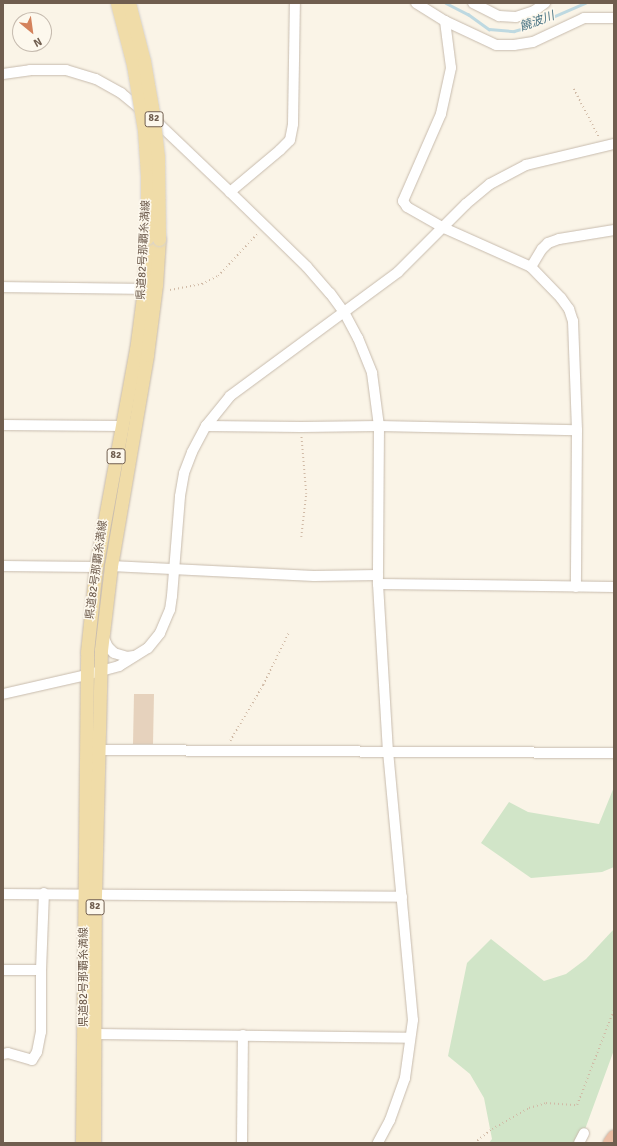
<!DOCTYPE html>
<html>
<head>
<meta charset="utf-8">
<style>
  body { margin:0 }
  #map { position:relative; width:617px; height:1146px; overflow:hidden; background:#faf4e7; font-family:Signika,"Noto Sans JP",sans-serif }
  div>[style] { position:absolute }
  .green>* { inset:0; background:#d1e5c8 }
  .stream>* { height:2.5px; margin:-1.25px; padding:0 1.25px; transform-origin:1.25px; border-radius:1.25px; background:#bed9e1 }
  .building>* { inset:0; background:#e6d2bd }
  .path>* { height:1.5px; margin-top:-0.75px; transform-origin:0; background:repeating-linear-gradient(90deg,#d0baa6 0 1px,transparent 0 4px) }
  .roads { filter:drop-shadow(0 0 1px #c7bbad) drop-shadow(0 0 1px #c7bbad) }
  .minor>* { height:10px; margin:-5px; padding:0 5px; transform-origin:5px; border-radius:5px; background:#fff }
  .major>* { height:13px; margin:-6.5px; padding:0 6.5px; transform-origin:6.5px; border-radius:6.5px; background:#f0dca8 }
  .highway>* { height:15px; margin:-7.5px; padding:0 7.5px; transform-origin:7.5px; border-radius:7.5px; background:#ecbfa6 }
  .bridges { filter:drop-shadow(0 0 1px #d7d2ce) drop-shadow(0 0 1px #d7d2ce) }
  .major-bridge>* { height:13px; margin:-6.5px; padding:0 6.5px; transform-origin:6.5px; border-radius:6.5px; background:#f0dca8 }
  span { translate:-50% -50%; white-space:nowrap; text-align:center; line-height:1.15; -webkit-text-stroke:3px #fdf8ed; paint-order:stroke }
  .shield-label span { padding:1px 3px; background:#fdf8ed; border:1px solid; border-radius:3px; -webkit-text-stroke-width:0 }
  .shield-label { font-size:10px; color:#705e4f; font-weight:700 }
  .street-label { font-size:11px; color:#705e4f }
  .water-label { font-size:12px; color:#4f7887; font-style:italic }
  .frame { position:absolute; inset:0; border:4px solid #705e4f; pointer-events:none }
  .north { position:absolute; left:12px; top:12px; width:40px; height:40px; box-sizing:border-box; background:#fdf8ed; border:1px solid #c5baae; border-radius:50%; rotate:151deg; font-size:11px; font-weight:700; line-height:16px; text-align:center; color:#705e4f }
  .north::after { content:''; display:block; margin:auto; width:14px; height:18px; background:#d4825c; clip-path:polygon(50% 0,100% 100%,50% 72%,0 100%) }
</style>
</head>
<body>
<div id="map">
  <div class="green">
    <div style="clip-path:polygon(614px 787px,614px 867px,602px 872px,531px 878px,481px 843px,509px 802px,528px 812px,599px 824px)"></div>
    <div style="clip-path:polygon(614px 929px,614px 1050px,580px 1143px,489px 1143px,492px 1139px,484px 1098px,470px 1074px,448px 1056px,467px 963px,491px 939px,544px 981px,566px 974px,586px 959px)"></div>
  </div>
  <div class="stream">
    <div style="left:446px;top:3px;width:25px;rotate:27deg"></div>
    <div style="left:468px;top:14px;width:26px;rotate:36deg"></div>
    <div style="left:489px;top:29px;width:25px;rotate:5deg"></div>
    <div style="left:514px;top:31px;width:19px;rotate:-16deg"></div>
    <div style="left:532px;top:26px;width:58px;rotate:-23.5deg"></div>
  </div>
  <div class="building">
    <div style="clip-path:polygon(134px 694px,154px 694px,153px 744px,133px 744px)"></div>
  </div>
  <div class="path">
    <div style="left:574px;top:89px;width:54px;rotate:62.5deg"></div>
    <div style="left:170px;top:290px;width:33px;rotate:-11deg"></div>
    <div style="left:202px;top:284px;width:18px;rotate:-27deg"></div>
    <div style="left:218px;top:276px;width:59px;rotate:-47.1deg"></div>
    <div style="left:301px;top:537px;width:43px;rotate:-83.4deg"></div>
    <div style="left:306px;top:494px;width:59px;rotate:-94.8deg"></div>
    <div style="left:230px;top:741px;width:65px;rotate:-59.5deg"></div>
    <div style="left:263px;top:685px;width:59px;rotate:-63.9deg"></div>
    <div style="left:474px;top:1143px;width:23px;rotate:-38deg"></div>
    <div style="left:492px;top:1129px;width:43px;rotate:-29.6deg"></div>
    <div style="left:529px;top:1108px;width:18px;rotate:-16deg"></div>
    <div style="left:546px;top:1103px;width:31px;rotate:4deg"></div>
    <div style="left:577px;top:1105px;width:103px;rotate:-68.9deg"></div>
  </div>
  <div class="roads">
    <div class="minor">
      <div style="left:416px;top:3px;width:34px;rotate:32deg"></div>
      <div style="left:445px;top:21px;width:47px;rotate:82.7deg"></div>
      <div style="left:451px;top:68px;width:47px;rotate:102.3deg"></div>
      <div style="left:441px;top:114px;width:95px;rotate:113.6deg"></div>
      <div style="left:403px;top:201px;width:7px;rotate:56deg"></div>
      <div style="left:407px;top:207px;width:43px;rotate:29.6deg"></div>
      <div style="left:444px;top:228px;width:95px;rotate:24.1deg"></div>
      <div style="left:531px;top:267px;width:43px;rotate:45.9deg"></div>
      <div style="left:561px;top:298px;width:14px;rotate:54deg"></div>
      <div style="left:569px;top:309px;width:13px;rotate:72deg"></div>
      <div style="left:573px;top:321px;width:109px;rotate:87.9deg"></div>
      <div style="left:577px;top:430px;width:157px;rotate:90.4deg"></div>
      <div style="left:473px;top:3px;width:29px;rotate:27deg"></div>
      <div style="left:499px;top:16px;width:17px;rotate:3deg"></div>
      <div style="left:516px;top:17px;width:19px;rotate:-18deg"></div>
      <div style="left:534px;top:11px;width:14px;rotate:-36deg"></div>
      <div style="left:445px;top:21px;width:56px;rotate:25.2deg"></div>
      <div style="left:496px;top:45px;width:18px"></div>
      <div style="left:514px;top:45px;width:19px;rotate:-9deg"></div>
      <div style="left:533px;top:42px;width:56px;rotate:-25.2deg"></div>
      <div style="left:584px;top:18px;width:30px"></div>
      <div style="left:3px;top:74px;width:27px;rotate:-8deg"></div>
      <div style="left:30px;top:70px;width:36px"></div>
      <div style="left:66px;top:70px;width:31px;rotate:17deg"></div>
      <div style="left:96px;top:79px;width:29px;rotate:29deg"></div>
      <div style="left:121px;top:93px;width:50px;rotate:39.4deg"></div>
      <div style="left:160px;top:125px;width:97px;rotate:43.7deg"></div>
      <div style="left:230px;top:192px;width:107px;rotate:44.2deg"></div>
      <div style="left:307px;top:267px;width:35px;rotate:49deg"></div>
      <div style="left:330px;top:293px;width:24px;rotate:54deg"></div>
      <div style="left:344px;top:312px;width:30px;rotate:62deg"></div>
      <div style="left:358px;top:338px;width:38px;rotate:68deg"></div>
      <div style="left:372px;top:373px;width:53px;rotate:82.5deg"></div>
      <div style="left:379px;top:426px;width:158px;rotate:90.4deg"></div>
      <div style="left:378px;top:584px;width:167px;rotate:86.6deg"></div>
      <div style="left:388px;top:751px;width:270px;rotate:84.7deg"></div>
      <div style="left:413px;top:1020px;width:59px;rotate:97.9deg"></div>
      <div style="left:405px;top:1078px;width:45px;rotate:109.7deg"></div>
      <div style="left:390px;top:1120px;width:26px;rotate:118deg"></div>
      <div style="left:230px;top:192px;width:65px;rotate:-40deg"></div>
      <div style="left:280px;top:150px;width:14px;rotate:-45deg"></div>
      <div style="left:290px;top:140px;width:16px;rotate:-79deg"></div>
      <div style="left:293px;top:124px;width:121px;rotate:-89.1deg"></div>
      <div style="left:531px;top:267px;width:21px;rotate:-59deg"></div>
      <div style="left:542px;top:249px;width:8px;rotate:-45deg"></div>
      <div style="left:548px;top:243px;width:12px;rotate:-20deg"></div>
      <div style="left:559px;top:239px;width:56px;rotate:-9.3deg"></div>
      <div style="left:3px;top:287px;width:141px;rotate:0.8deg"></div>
      <div style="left:3px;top:425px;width:118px;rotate:0.5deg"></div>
      <div style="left:206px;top:426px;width:95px;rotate:0.6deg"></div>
      <div style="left:301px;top:427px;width:78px;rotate:-0.7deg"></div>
      <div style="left:379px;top:426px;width:198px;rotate:1.2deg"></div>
      <div style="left:3px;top:566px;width:93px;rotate:0.6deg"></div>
      <div style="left:111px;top:566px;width:203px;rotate:2.8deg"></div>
      <div style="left:314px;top:576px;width:64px;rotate:-0.9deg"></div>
      <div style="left:378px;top:584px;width:236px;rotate:0.7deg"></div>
      <div style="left:103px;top:636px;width:12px;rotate:66deg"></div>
      <div style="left:108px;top:647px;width:8px;rotate:45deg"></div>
      <div style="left:114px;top:653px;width:14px;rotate:17deg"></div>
      <div style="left:127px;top:657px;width:7px;rotate:-8deg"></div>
      <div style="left:3px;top:694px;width:85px;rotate:-12.9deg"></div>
      <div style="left:86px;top:675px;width:34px;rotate:-15deg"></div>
      <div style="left:119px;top:666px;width:34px;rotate:-32deg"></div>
      <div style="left:148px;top:648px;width:19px;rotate:-51deg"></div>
      <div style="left:160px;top:633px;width:25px;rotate:-67deg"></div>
      <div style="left:170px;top:610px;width:14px;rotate:-82deg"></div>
      <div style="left:172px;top:596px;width:100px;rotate:-85.4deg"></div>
      <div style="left:180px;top:496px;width:23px;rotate:-80deg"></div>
      <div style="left:184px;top:473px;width:22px;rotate:-69deg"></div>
      <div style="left:192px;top:452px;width:30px;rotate:-62deg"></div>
      <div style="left:206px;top:426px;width:38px;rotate:-51deg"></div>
      <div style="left:230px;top:396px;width:209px;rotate:-36.4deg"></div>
      <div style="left:398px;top:272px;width:96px;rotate:-45deg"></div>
      <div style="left:466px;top:204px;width:31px;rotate:-40deg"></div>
      <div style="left:490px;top:184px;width:41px;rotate:-27.8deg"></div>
      <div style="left:526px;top:165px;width:90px;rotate:-13.4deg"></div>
      <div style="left:99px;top:750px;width:515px;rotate:0.33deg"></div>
      <div style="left:3px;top:894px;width:399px;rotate:0.4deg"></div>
      <div style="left:3px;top:970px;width:38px"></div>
      <div style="left:95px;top:1034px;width:315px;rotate:0.7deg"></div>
      <div style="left:3px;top:1054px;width:5px;rotate:-11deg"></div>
      <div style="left:8px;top:1053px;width:25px;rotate:16deg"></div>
      <div style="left:32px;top:1060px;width:9px;rotate:-58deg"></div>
      <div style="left:37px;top:1052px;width:20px;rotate:-79deg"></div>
      <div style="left:41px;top:1032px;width:62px;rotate:-90deg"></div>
      <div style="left:41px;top:970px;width:77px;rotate:-87.8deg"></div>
      <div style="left:242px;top:1143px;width:108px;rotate:-89.5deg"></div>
      <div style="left:579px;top:1143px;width:11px;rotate:-63deg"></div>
    </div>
    <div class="major">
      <div style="left:82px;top:1143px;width:491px;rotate:-89.4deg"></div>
      <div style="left:87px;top:652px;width:85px;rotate:-84deg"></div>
      <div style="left:96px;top:567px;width:221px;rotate:-79.6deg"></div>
      <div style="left:136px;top:350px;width:62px;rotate:-82.5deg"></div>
      <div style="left:144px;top:289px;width:51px;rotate:-86.6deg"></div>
      <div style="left:94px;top:1143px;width:248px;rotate:-89.8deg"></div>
      <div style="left:95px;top:895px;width:245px;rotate:-88.6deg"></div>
      <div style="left:101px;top:650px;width:85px;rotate:-83.2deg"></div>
      <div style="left:111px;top:566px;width:214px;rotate:-80.3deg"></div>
      <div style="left:147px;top:355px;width:71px;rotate:-82.7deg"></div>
      <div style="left:156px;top:285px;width:46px;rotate:-86.3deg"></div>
    </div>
    <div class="highway">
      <div style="left:610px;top:1143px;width:7px;rotate:-56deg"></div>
    </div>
  </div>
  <div class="bridges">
    <div class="major-bridge">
      <div style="left:117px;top:3px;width:64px;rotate:75.5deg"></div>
      <div style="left:133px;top:65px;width:66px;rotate:80.4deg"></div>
      <div style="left:144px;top:130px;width:45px;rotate:86.2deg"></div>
      <div style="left:147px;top:175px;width:63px;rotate:90deg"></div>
      <div style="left:129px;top:3px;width:60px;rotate:75.5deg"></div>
      <div style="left:144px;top:61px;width:53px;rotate:80.2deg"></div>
      <div style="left:153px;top:113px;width:44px;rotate:83.5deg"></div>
      <div style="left:158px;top:157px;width:82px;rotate:89.3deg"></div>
    </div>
  </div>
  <div class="shield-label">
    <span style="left:154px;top:119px">82</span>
    <span style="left:116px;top:456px">82</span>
    <span style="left:95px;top:907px">82</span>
  </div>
  <div class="street-label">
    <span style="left:144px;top:250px;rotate:-87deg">県道82号那覇糸満線</span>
    <span style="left:97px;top:570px;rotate:-82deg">県道82号那覇糸満線</span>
    <span style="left:84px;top:977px;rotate:-90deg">県道82号那覇糸満線</span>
  </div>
  <div class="water-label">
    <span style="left:537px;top:22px;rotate:-20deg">饒波川</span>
  </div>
  <div class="frame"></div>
  <div class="north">N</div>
</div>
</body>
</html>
